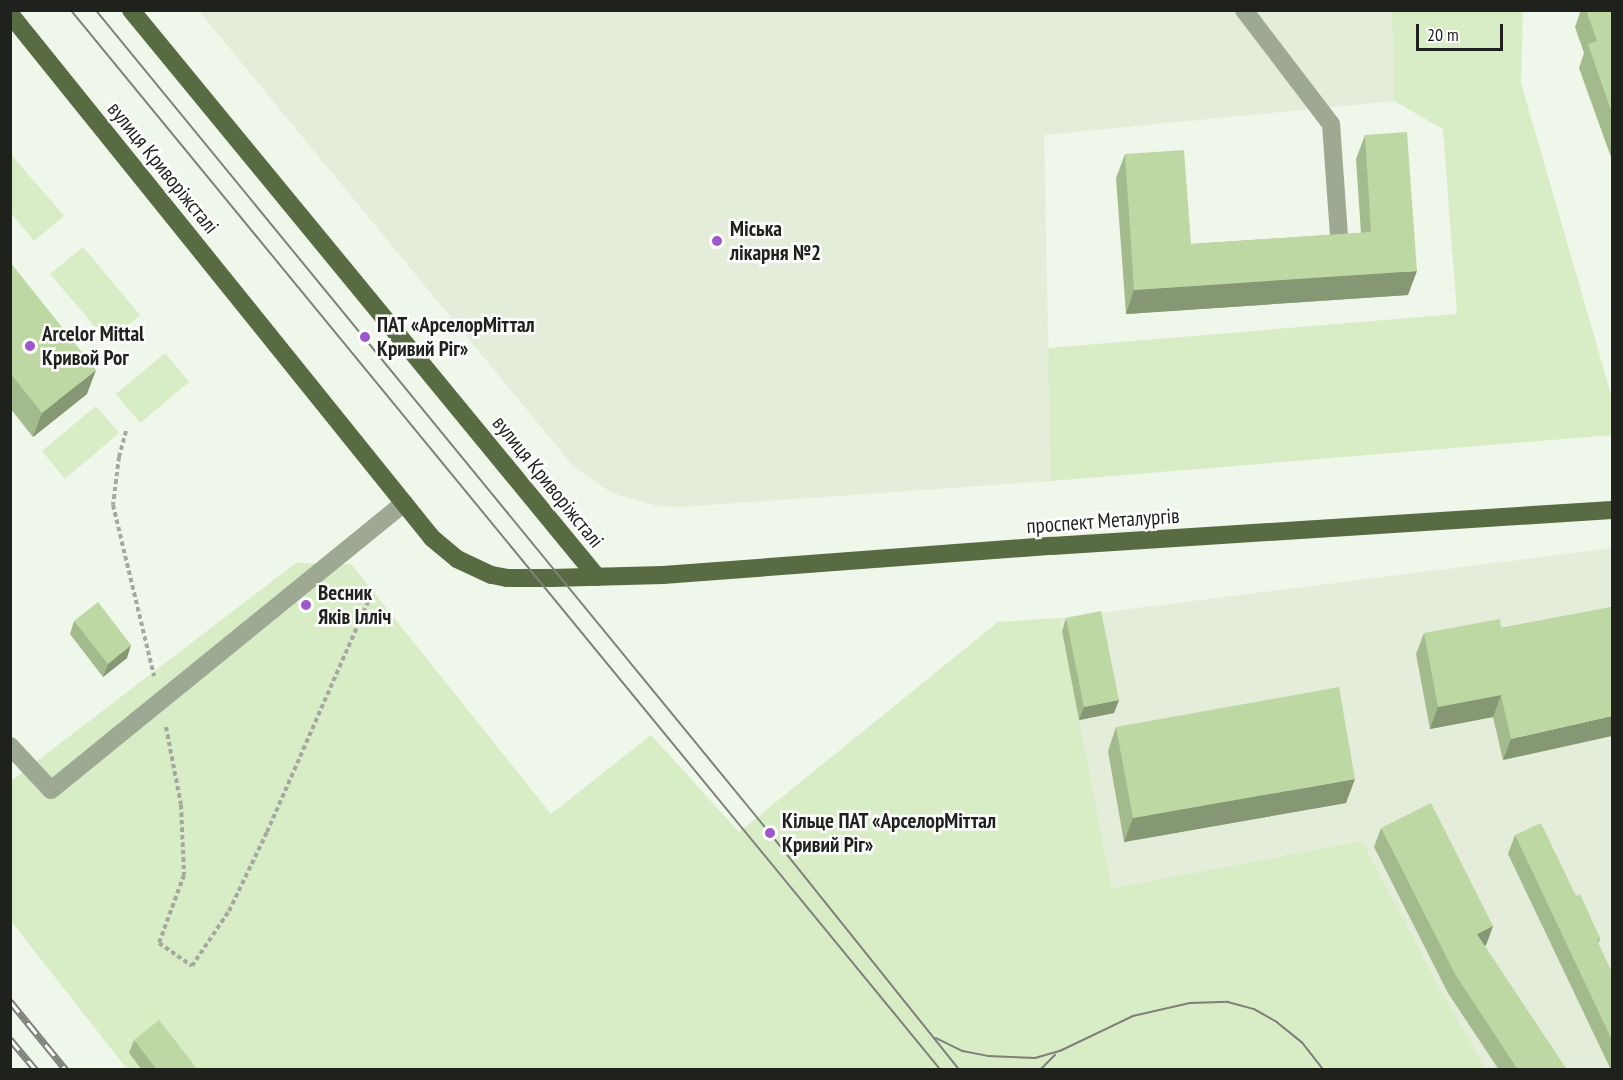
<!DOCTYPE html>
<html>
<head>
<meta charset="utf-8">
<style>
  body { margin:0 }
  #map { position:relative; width:1623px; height:1080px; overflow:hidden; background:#eff6ea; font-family:"PT Sans Narrow",sans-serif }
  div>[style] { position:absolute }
  .built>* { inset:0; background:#e3edda }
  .green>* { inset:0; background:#d8ecc5 }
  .path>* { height:4px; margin-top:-2px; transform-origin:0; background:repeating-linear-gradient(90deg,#a4a9a0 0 4.5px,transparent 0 7.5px) }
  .minor>* { height:18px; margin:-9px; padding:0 9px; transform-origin:9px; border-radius:9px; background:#9da993 }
  .major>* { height:18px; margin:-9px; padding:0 9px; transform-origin:9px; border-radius:9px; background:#586b43 }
  .tram>* { height:1.5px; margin:-0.75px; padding:0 0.75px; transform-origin:0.75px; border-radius:0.75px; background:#7d8179 }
  .rail>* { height:7px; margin-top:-3.5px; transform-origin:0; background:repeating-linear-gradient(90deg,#fff 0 14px,#7d8179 0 28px); box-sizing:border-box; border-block:2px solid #7d8179 }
  .wall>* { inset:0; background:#a3ba8d }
  .shaded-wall>* { inset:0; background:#859773 }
  .building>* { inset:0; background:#bed8a4 }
  .dots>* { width:16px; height:16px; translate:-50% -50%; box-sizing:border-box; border:3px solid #fff; border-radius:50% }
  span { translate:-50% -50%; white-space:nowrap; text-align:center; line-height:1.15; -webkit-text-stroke:5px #fff; paint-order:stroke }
  .street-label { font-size:21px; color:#1e211c }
  .poi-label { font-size:21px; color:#1e211c; font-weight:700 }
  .left { translate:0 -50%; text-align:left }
  .frame { position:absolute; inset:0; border:12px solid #1e211c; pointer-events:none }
  .scale { position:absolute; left:1416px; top:24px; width:87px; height:27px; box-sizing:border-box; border:3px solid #1e211c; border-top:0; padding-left:8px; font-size:18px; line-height:21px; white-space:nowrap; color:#1e211c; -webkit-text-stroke:4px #fff; paint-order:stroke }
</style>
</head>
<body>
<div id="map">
  <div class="built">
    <div style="clip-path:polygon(199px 11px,1392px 11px,1394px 101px,1044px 135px,1051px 481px,680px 507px,657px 506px,612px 493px,574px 467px)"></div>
    <div style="clip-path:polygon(1612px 548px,1612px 1069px,1486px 1069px,1439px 987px,1362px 841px,1112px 888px,1059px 618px)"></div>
  </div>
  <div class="green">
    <div style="clip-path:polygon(1392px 11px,1523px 11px,1521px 83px,1612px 398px,1612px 435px,1051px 481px,1048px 348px,1457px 314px,1443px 129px,1394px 101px)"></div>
    <div style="clip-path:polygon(10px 153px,64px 216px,34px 241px,11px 213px)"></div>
    <div style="clip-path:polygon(83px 247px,140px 315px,108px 342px,50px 274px)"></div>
    <div style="clip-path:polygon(165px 353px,189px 382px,140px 423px,116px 394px)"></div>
    <div style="clip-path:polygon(96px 406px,119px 433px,65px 479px,42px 451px)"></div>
    <div style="clip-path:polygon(296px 563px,351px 564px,551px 814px,651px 735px,739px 832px,998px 622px,1059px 618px,1112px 888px,1362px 841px,1439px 987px,1486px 1069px,127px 1069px,11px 921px,11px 781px)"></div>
  </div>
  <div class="path">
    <div style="left:126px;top:431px;width:27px;rotate:105deg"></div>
    <div style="left:119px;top:457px;width:48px;rotate:97.1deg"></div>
    <div style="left:113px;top:505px;width:176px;rotate:76.5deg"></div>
    <div style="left:166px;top:727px;width:79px;rotate:79.1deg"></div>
    <div style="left:181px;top:805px;width:70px;rotate:87.5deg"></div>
    <div style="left:184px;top:875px;width:72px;rotate:110.2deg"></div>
    <div style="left:159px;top:943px;width:40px;rotate:34.9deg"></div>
    <div style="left:192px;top:966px;width:66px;rotate:-56.1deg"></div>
    <div style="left:229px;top:911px;width:88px;rotate:-64.3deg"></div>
    <div style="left:267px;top:832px;width:263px;rotate:-66.3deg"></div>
  </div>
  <div class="minor">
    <div style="left:1244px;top:10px;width:143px;rotate:52.7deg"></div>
    <div style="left:1331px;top:124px;width:112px;rotate:85.9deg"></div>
    <div style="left:10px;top:746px;width:60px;rotate:47deg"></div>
    <div style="left:51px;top:790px;width:455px;rotate:-39.1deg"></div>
  </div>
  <div class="major">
    <div style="left:131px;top:10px;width:734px;rotate:50.58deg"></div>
    <div style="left:10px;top:14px;width:673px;rotate:51.15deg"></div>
    <div style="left:432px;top:538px;width:33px;rotate:40deg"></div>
    <div style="left:457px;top:559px;width:38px;rotate:25deg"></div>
    <div style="left:492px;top:575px;width:15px;rotate:11deg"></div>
    <div style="left:507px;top:578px;width:44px"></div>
    <div style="left:551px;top:578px;width:112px;rotate:-1.5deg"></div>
    <div style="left:663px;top:575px;width:390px;rotate:-4.3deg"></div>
    <div style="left:1052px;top:546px;width:561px;rotate:-3.68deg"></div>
  </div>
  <div class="tram">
    <div style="left:71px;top:10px;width:1371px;rotate:50.62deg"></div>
    <div style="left:96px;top:10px;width:1064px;rotate:50.68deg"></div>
    <div style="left:770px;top:833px;width:304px;rotate:51.3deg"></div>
    <div style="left:936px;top:1038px;width:30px;rotate:26deg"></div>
    <div style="left:963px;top:1051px;width:25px;rotate:11deg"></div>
    <div style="left:988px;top:1056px;width:47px;rotate:2.4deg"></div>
    <div style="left:1035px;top:1058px;width:26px;rotate:-16deg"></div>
    <div style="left:1060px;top:1051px;width:81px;rotate:-25.6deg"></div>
    <div style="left:1133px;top:1016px;width:58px;rotate:-12.8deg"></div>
    <div style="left:1190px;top:1003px;width:38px;rotate:-2deg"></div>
    <div style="left:1228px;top:1002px;width:27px;rotate:15deg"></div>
    <div style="left:1254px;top:1009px;width:26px;rotate:29deg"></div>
    <div style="left:1277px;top:1022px;width:32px;rotate:39deg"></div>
    <div style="left:1302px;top:1042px;width:36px;rotate:52deg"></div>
    <div style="left:1040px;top:1070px;width:21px;rotate:-45deg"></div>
  </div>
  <div class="rail">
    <div style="left:10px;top:1001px;width:89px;rotate:50.9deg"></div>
    <div style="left:10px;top:1039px;width:40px;rotate:50deg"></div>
  </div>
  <div class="wall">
    <div style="clip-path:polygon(1581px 10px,1612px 10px,1612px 160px,1579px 68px,1584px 53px,1575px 27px)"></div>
    <div style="clip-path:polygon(1365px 135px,1408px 295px,1126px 314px,1116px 178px,1125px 154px,1191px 244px,1361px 233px,1356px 159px)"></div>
    <div style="clip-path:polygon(10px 262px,87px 394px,33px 437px,10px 408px)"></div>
    <div style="clip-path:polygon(1612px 607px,1503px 760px,1493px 717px,1430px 729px,1416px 654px,1424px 633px,1501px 628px)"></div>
    <div style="clip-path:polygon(1066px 618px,1119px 700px,1114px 713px,1079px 720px,1062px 631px)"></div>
    <div style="clip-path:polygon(74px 621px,127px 658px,103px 677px,70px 634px)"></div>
    <div style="clip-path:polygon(1116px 727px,1346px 803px,1124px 842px,1108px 751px)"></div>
    <div style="clip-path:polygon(1381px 828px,1493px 926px,1486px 945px,1484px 946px,1567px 1070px,1499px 1070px,1448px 993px,1374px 847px)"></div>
    <div style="clip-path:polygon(1515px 835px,1576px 896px,1600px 938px,1598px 944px,1612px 973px,1612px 1070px,1611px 1070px,1508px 854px)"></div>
    <div style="clip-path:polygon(134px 1040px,198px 1070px,142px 1070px,129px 1053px)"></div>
  </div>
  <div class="shaded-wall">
    <div style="clip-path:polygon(1417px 271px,1408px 295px,1126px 314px,1134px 290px)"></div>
    <div style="clip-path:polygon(96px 370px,87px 394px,33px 437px,42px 413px)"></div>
    <div style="clip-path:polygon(131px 645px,127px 658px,103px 677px,108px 664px)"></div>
    <div style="clip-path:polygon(1501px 695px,1493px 717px,1430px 729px,1438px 707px)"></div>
    <div style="clip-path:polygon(1119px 700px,1114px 713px,1079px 720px,1084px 707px)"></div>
    <div style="clip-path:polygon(1612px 716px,1612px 736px,1503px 760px,1511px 739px)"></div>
    <div style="clip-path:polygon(1355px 779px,1346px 803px,1124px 842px,1133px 818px)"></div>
    <div style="clip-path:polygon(1493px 926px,1486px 945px,1470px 953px,1477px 934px)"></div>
  </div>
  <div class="building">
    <div style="clip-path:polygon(1586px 10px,1612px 10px,1612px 113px,1588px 44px,1597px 41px)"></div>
    <div style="clip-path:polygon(1407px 132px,1417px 271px,1134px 290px,1125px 154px,1184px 150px,1191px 244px,1371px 232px,1365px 135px)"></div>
    <div style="clip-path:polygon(10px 262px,96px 370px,42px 413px,10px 373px)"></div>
    <div style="clip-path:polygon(98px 602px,131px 645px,108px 664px,74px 621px)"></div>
    <div style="clip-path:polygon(1612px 607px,1612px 716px,1511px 739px,1501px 695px,1438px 707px,1424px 633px,1500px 619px,1501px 628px)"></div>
    <div style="clip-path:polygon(1101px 611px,1119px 700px,1084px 707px,1066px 618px)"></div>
    <div style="clip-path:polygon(1339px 687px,1355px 779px,1133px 818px,1116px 727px)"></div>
    <div style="clip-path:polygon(1431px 803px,1493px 926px,1477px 934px,1567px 1070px,1518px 1070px,1455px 974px,1381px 828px)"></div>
    <div style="clip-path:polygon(1541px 823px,1576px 896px,1580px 894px,1600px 938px,1597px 940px,1612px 973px,1612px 1040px,1515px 835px)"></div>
    <div style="clip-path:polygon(159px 1020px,198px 1070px,157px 1070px,134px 1040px)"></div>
  </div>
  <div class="dots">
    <div style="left:717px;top:241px;background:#9d57cb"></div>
    <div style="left:365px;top:337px;background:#9d57cb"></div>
    <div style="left:30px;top:346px;background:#9d57cb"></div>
    <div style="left:306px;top:605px;background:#9d57cb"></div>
    <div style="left:770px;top:833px;background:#9d57cb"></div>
  </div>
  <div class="street-label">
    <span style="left:163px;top:168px;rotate:51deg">вулиця Криворіжсталі</span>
    <span style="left:548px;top:482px;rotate:51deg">вулиця Криворіжсталі</span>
    <span style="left:1103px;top:521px;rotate:-4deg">проспект Металургів</span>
  </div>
  <div class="poi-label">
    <span class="left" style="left:730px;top:241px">Міська<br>лікарня №2</span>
    <span class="left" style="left:377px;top:337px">ПАТ «АрселорМіттал<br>Кривий Ріг»</span>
    <span class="left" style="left:42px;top:346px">Arcelor Mittal<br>Кривой Рог</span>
    <span class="left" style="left:318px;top:605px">Весник<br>Яків Ілліч</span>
    <span class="left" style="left:782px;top:833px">Кільце ПАТ «АрселорМіттал<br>Кривий Ріг»</span>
  </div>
  <div class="frame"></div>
  <div class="scale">20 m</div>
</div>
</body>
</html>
